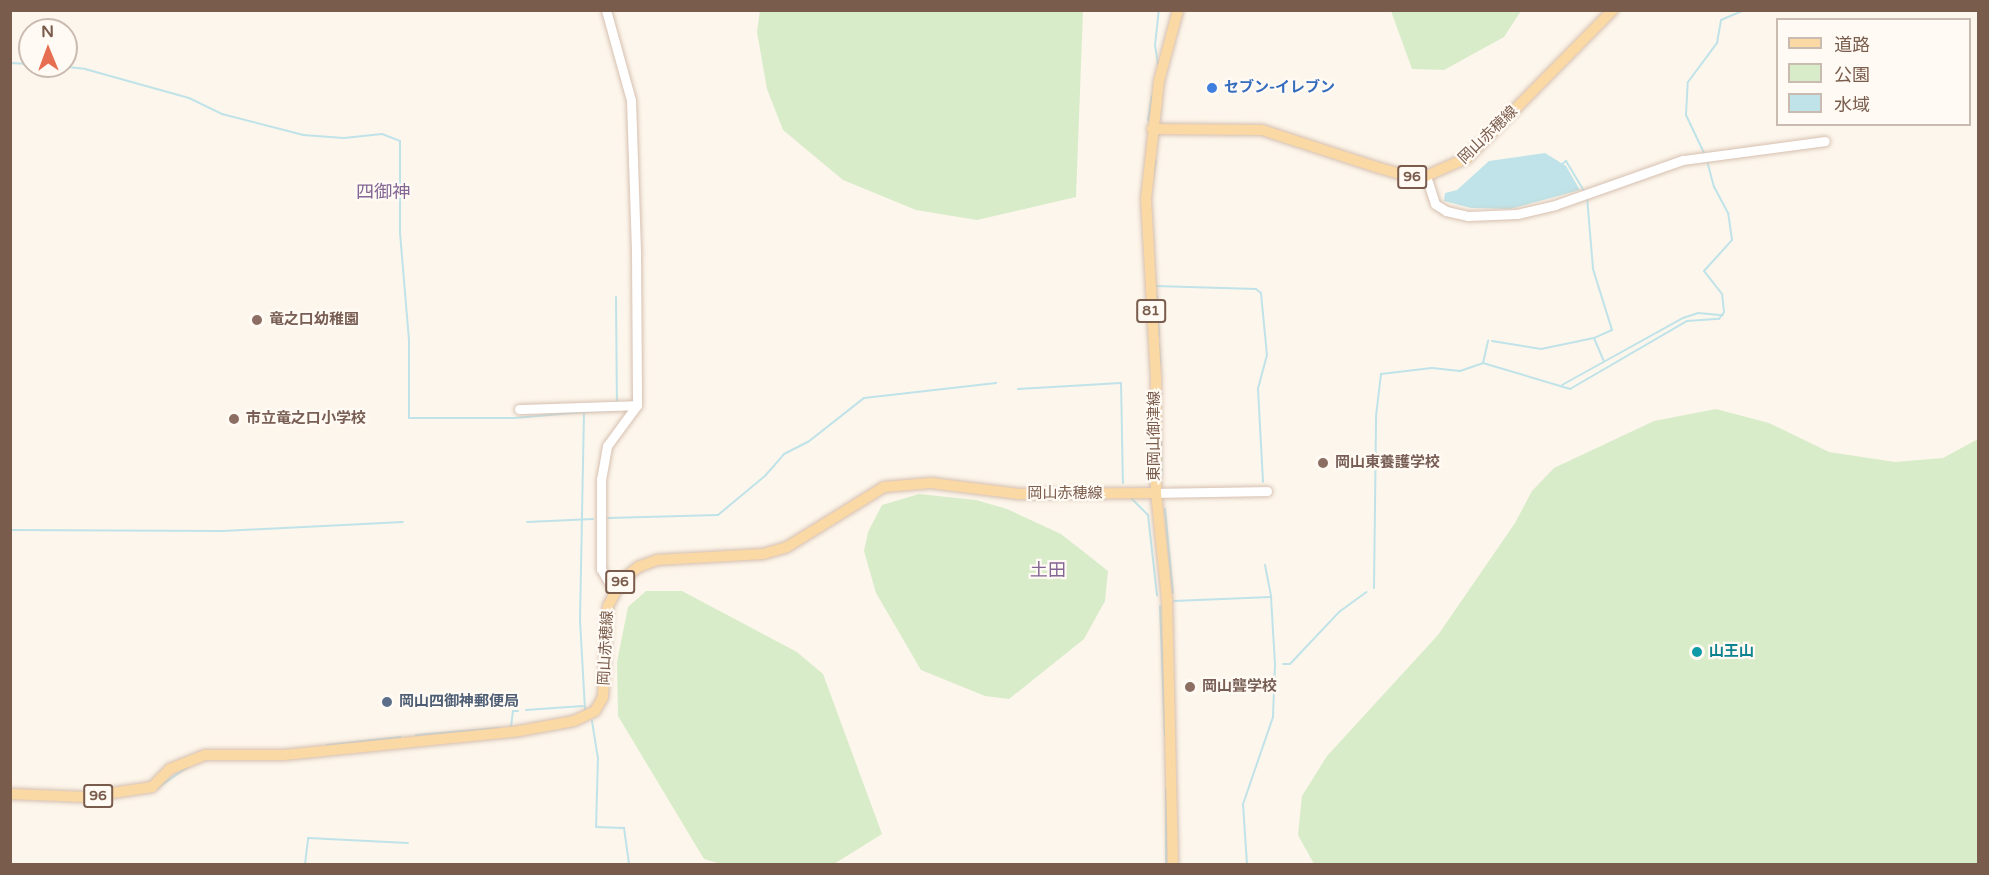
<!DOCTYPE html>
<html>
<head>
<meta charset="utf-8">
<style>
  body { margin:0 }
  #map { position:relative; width:1989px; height:875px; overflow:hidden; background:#fdf6ec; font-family:"Varela Round","Noto Sans JP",sans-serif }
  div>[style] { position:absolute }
  .green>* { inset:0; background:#d8ecc9 }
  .water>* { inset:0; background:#bfe3e8 }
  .stream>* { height:2px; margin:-1px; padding:0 1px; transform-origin:1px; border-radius:1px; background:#bfe3e8 }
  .roads { filter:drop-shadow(0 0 2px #d6c0b0) drop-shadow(0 0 2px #d6c0b0) }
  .secondary>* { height:9px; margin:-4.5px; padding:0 4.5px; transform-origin:4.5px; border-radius:4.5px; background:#fff }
  .primary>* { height:10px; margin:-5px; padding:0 5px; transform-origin:5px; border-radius:5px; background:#fbd9a5 }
  .dots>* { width:16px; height:16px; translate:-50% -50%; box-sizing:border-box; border:3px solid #fffaf3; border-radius:50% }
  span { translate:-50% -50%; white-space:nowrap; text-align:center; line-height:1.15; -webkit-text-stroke:4.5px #fffaf3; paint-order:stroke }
  .shield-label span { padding:2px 4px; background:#fffaf3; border:2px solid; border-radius:4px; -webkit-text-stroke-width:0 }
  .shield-label { font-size:14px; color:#7a5c4d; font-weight:700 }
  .shop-label { font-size:15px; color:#366cbe; font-weight:700 }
  .left { translate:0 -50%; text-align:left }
  .street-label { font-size:15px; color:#7a5c4d }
  .education-label { font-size:15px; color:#785e54; font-weight:700 }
  .culture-label { font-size:15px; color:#0d838f; font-weight:700 }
  .service-label { font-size:15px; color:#4e5e75; font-weight:700 }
  .quarter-label { font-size:18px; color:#846695 }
  .frame { position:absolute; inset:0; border:12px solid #7a5c4d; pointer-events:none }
  .legend { position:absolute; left:1776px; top:18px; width:195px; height:108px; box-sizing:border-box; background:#fffaf3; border:2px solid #cabbb1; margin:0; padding:8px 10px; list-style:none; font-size:18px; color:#7a5c4d }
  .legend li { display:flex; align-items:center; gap:12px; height:30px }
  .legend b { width:30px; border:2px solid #cabbb1 }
  .north { position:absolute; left:18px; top:18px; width:60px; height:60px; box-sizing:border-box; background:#fffaf3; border:2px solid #cabbb1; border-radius:50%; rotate:359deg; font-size:16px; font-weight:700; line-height:24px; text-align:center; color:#7a5c4d }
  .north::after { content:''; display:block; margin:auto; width:21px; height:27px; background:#e76f51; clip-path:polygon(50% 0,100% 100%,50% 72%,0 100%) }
</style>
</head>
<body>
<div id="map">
  <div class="green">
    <div style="clip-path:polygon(760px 11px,1083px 11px,1076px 197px,977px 220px,916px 210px,843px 180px,783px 130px,767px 89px,757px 32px)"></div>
    <div style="clip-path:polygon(1391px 11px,1391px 10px,1521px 11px,1504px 37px,1444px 70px,1412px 69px)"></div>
    <div style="clip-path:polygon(1716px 409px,1769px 423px,1829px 452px,1895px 462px,1943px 458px,1978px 439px,1978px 864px,1314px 864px,1298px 835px,1302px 796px,1327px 756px,1438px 635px,1515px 523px,1532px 491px,1554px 468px,1654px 421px)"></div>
    <div style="clip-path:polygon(919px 494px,976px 500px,1007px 509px,1061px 534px,1108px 571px,1105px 601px,1084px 639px,1009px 699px,985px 696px,921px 670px,876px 593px,864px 551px,868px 532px,882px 505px)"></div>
    <div style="clip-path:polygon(646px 591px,682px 591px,797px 652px,823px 674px,882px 834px,834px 864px,721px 864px,704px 859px,618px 716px,617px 662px,628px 607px)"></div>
  </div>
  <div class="water">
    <div style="clip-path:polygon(1545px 153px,1566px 166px,1580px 190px,1510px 209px,1471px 208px,1444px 201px,1445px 193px,1457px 190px,1489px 161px)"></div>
  </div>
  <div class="stream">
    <div style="left:10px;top:63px;width:20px;rotate:3deg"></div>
    <div style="left:1158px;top:64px;width:18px;rotate:-99deg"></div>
    <div style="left:1155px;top:46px;width:36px;rotate:-84deg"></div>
    <div style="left:58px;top:66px;width:27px;rotate:6deg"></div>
    <div style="left:85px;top:69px;width:108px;rotate:15.6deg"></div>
    <div style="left:189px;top:98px;width:37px;rotate:26deg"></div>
    <div style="left:222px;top:114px;width:84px;rotate:14.5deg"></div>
    <div style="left:303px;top:135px;width:41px;rotate:4.2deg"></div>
    <div style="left:344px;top:138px;width:38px;rotate:-6deg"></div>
    <div style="left:382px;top:134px;width:19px;rotate:21deg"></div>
    <div style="left:400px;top:141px;width:92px;rotate:90deg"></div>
    <div style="left:400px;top:233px;width:108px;rotate:85.2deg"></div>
    <div style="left:409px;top:341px;width:77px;rotate:90deg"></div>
    <div style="left:409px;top:418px;width:105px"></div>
    <div style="left:514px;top:418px;width:70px;rotate:-4.9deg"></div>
    <div style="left:584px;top:412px;width:208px;rotate:91.1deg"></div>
    <div style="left:580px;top:620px;width:89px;rotate:86.8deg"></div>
    <div style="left:1148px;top:120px;width:24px;rotate:-81deg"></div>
    <div style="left:1705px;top:155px;width:44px;rotate:-115.4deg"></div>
    <div style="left:1686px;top:115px;width:33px;rotate:-87deg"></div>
    <div style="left:1688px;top:82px;width:49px;rotate:-53.4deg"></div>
    <div style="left:1717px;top:43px;width:23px;rotate:-80deg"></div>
    <div style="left:1721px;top:20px;width:26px;rotate:-23deg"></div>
    <div style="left:1560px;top:166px;width:8px;rotate:-40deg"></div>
    <div style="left:1566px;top:161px;width:35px;rotate:59deg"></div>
    <div style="left:1153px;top:176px;width:15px;rotate:-79deg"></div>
    <div style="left:1587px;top:197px;width:72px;rotate:85.2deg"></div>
    <div style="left:1593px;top:269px;width:64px;rotate:72.7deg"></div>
    <div style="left:1612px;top:330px;width:20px;rotate:156deg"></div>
    <div style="left:1594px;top:338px;width:25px;rotate:67deg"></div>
    <div style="left:1155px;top:286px;width:101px;rotate:1.7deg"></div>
    <div style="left:1256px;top:289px;width:6px;rotate:39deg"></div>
    <div style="left:1261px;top:293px;width:62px;rotate:84.5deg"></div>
    <div style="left:1267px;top:355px;width:35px;rotate:105deg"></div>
    <div style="left:1258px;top:389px;width:93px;rotate:86.9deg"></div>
    <div style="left:1157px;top:296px;width:40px;rotate:87.1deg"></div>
    <div style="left:616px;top:297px;width:105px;rotate:89.5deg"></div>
    <div style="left:1492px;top:341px;width:50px;rotate:9.3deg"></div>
    <div style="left:1541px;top:349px;width:54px;rotate:-11.7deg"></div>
    <div style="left:1159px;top:344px;width:21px;rotate:87deg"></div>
    <div style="left:1483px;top:363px;width:23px;rotate:-77deg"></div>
    <div style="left:1562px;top:385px;width:138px;rotate:-29deg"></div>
    <div style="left:1683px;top:318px;width:16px;rotate:-18deg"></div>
    <div style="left:1698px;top:313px;width:25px;rotate:5deg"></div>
    <div style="left:1018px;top:389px;width:103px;rotate:-3.3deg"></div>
    <div style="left:1121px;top:383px;width:100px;rotate:88.9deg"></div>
    <div style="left:584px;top:412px;width:34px;rotate:-3deg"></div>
    <div style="left:1161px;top:437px;width:38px;rotate:88deg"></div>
    <div style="left:1131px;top:498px;width:24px;rotate:45deg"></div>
    <div style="left:1148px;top:515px;width:81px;rotate:83.6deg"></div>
    <div style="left:1165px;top:509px;width:84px;rotate:84.6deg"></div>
    <div style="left:608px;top:518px;width:110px;rotate:-1.6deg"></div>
    <div style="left:718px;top:515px;width:61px;rotate:-39.7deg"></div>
    <div style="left:765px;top:476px;width:29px;rotate:-49deg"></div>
    <div style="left:784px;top:454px;width:27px;rotate:-27deg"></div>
    <div style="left:808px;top:442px;width:71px;rotate:-38.2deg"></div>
    <div style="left:864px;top:398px;width:133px;rotate:-6.5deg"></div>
    <div style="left:527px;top:522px;width:66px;rotate:-2.6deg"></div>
    <div style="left:10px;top:530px;width:213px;rotate:0.3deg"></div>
    <div style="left:223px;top:531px;width:180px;rotate:-2.9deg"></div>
    <div style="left:1265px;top:565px;width:33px;rotate:79deg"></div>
    <div style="left:1374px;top:588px;width:172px;rotate:-89.3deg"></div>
    <div style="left:1376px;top:416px;width:42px;rotate:-83.2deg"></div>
    <div style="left:1381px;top:374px;width:51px;rotate:-6.7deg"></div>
    <div style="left:1432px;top:368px;width:28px;rotate:6deg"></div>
    <div style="left:1460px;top:371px;width:24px;rotate:-19deg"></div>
    <div style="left:1483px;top:363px;width:91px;rotate:16.6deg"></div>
    <div style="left:1570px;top:389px;width:135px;rotate:-30.2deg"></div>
    <div style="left:1687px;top:321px;width:32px;rotate:-4deg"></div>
    <div style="left:1719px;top:319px;width:9px;rotate:-54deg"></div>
    <div style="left:1724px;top:312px;width:18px;rotate:-96deg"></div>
    <div style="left:1722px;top:294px;width:29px;rotate:-128deg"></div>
    <div style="left:1704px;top:271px;width:42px;rotate:-47.9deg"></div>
    <div style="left:1732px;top:240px;width:27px;rotate:-98deg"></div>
    <div style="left:1728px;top:213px;width:30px;rotate:-118deg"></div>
    <div style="left:1714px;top:187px;width:28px;rotate:-105deg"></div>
    <div style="left:1174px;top:601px;width:97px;rotate:-2.4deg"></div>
    <div style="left:1271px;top:597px;width:67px;rotate:86.6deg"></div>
    <div style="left:1275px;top:664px;width:53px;rotate:92.2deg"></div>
    <div style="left:1273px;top:717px;width:92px;rotate:109deg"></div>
    <div style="left:1243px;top:804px;width:60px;rotate:86.2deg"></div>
    <div style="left:1160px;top:606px;width:129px;rotate:87.8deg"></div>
    <div style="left:1283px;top:664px;width:7px"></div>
    <div style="left:1290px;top:664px;width:71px;rotate:-46.7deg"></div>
    <div style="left:1339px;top:612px;width:34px;rotate:-36deg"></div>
    <div style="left:526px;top:710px;width:57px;rotate:-4deg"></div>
    <div style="left:592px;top:721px;width:36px;rotate:81deg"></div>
    <div style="left:598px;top:757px;width:70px;rotate:91.6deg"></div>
    <div style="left:596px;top:827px;width:28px;rotate:2deg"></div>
    <div style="left:624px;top:828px;width:36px;rotate:82deg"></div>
    <div style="left:511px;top:727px;width:16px;rotate:-83deg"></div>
    <div style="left:513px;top:711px;width:5px"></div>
    <div style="left:416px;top:735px;width:83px;rotate:-4.8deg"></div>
    <div style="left:327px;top:745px;width:74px;rotate:-6.2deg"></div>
    <div style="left:156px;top:789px;width:39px;rotate:-35deg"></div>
    <div style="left:305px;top:864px;width:26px;rotate:-83deg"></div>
    <div style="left:308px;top:838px;width:100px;rotate:2.9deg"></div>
    <div style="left:1166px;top:864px;width:75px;rotate:-90deg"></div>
  </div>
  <div class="roads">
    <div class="secondary">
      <div style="left:606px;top:10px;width:93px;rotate:74.5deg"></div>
      <div style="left:631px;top:100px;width:153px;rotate:88.1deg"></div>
      <div style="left:636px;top:253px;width:152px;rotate:89.6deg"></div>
      <div style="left:637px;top:405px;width:51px;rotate:126.2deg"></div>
      <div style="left:607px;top:446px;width:34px;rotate:100deg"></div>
      <div style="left:601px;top:479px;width:90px;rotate:90deg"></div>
      <div style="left:601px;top:569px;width:26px;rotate:59deg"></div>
      <div style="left:1426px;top:176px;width:29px;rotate:72deg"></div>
      <div style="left:1435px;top:204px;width:13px;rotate:32deg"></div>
      <div style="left:1446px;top:211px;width:23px;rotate:13deg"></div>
      <div style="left:1468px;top:216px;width:49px;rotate:-2.3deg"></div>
      <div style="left:1517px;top:214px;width:39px;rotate:-13deg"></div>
      <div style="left:1555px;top:205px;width:136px;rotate:-19.4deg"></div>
      <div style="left:1683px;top:160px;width:143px;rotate:-7.6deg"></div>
      <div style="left:519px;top:409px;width:118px;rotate:-1.9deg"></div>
      <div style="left:1156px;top:493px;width:111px;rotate:-1deg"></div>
    </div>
    <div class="primary">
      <div style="left:1152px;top:129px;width:110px;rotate:0.5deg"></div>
      <div style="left:1262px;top:130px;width:120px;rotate:18deg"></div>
      <div style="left:1376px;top:167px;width:32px;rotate:16deg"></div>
      <div style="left:1407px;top:176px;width:19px"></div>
      <div style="left:1426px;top:176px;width:45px;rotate:-23.7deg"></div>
      <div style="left:1467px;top:158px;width:208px;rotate:-45.4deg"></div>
      <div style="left:10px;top:794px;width:75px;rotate:2.3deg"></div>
      <div style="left:85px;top:797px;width:68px;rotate:-8.5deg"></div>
      <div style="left:152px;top:787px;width:25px;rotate:-45deg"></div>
      <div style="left:170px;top:769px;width:38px;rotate:-22deg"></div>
      <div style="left:205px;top:755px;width:79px"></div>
      <div style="left:284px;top:755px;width:236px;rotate:-5.8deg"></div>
      <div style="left:519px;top:731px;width:56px;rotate:-10.3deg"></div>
      <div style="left:574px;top:721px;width:23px;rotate:-25deg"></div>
      <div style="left:595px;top:711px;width:16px;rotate:-60deg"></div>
      <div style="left:603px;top:697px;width:91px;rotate:-86.9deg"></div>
      <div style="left:608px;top:606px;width:30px;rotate:-62deg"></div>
      <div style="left:622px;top:580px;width:21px;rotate:-39deg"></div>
      <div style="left:638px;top:567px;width:20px;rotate:-20deg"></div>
      <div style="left:657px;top:560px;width:106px;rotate:-3.2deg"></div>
      <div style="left:763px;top:554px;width:25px;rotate:-16deg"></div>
      <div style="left:787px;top:547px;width:114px;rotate:-31.7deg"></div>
      <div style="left:884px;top:487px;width:47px;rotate:-4.9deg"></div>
      <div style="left:931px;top:483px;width:89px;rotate:7.1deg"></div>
      <div style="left:1019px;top:494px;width:137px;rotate:-0.4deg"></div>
      <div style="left:1173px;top:864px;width:265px;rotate:-91.3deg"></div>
      <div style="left:1167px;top:599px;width:107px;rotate:-95.9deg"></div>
      <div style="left:1156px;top:493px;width:115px;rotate:-90deg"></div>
      <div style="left:1156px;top:378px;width:179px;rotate:-93.2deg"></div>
      <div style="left:1146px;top:199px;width:119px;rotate:-83.7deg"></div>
      <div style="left:1159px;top:81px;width:73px;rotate:-75deg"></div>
    </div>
  </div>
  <div class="dots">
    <div style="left:1212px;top:88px;background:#3f7fe0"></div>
    <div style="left:257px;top:320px;background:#8d6e63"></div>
    <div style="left:234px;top:419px;background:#8d6e63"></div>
    <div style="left:1323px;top:463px;background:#8d6e63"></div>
    <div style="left:1697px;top:652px;background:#0f9aa8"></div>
    <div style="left:1190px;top:687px;background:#8d6e63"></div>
    <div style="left:387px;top:702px;background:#5c6f8a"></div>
  </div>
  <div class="shield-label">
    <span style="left:1412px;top:177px">96</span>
    <span style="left:1151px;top:311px">81</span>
    <span style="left:620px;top:582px">96</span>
    <span style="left:98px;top:796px">96</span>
  </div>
  <div class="shop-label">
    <span class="left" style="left:1224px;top:88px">セブン-イレブン</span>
  </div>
  <div class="street-label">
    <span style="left:1488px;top:135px;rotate:-44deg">岡山赤穂線</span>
    <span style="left:1155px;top:436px;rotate:-90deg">東岡山御津線</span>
    <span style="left:1065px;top:494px">岡山赤穂線</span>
    <span style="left:606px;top:648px;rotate:-87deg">岡山赤穂線</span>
  </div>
  <div class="education-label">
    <span class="left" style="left:269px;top:320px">竜之口幼稚園</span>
    <span class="left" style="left:246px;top:419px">市立竜之口小学校</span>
    <span class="left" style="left:1335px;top:463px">岡山東養護学校</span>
    <span class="left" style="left:1202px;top:687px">岡山聾学校</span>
  </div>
  <div class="culture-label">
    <span class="left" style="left:1709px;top:652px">山王山</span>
  </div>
  <div class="service-label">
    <span class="left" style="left:399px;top:702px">岡山四御神郵便局</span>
  </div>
  <div class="quarter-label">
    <span style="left:383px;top:192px">四御神</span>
    <span style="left:1048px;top:570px">土田</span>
  </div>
  <div class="frame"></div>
  <ul class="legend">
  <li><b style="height:8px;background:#fbd9a5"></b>道路</li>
  <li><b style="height:16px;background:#d8ecc9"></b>公園</li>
  <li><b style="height:16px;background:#bfe3e8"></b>水域</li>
  </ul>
  <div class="north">N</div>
</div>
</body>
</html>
